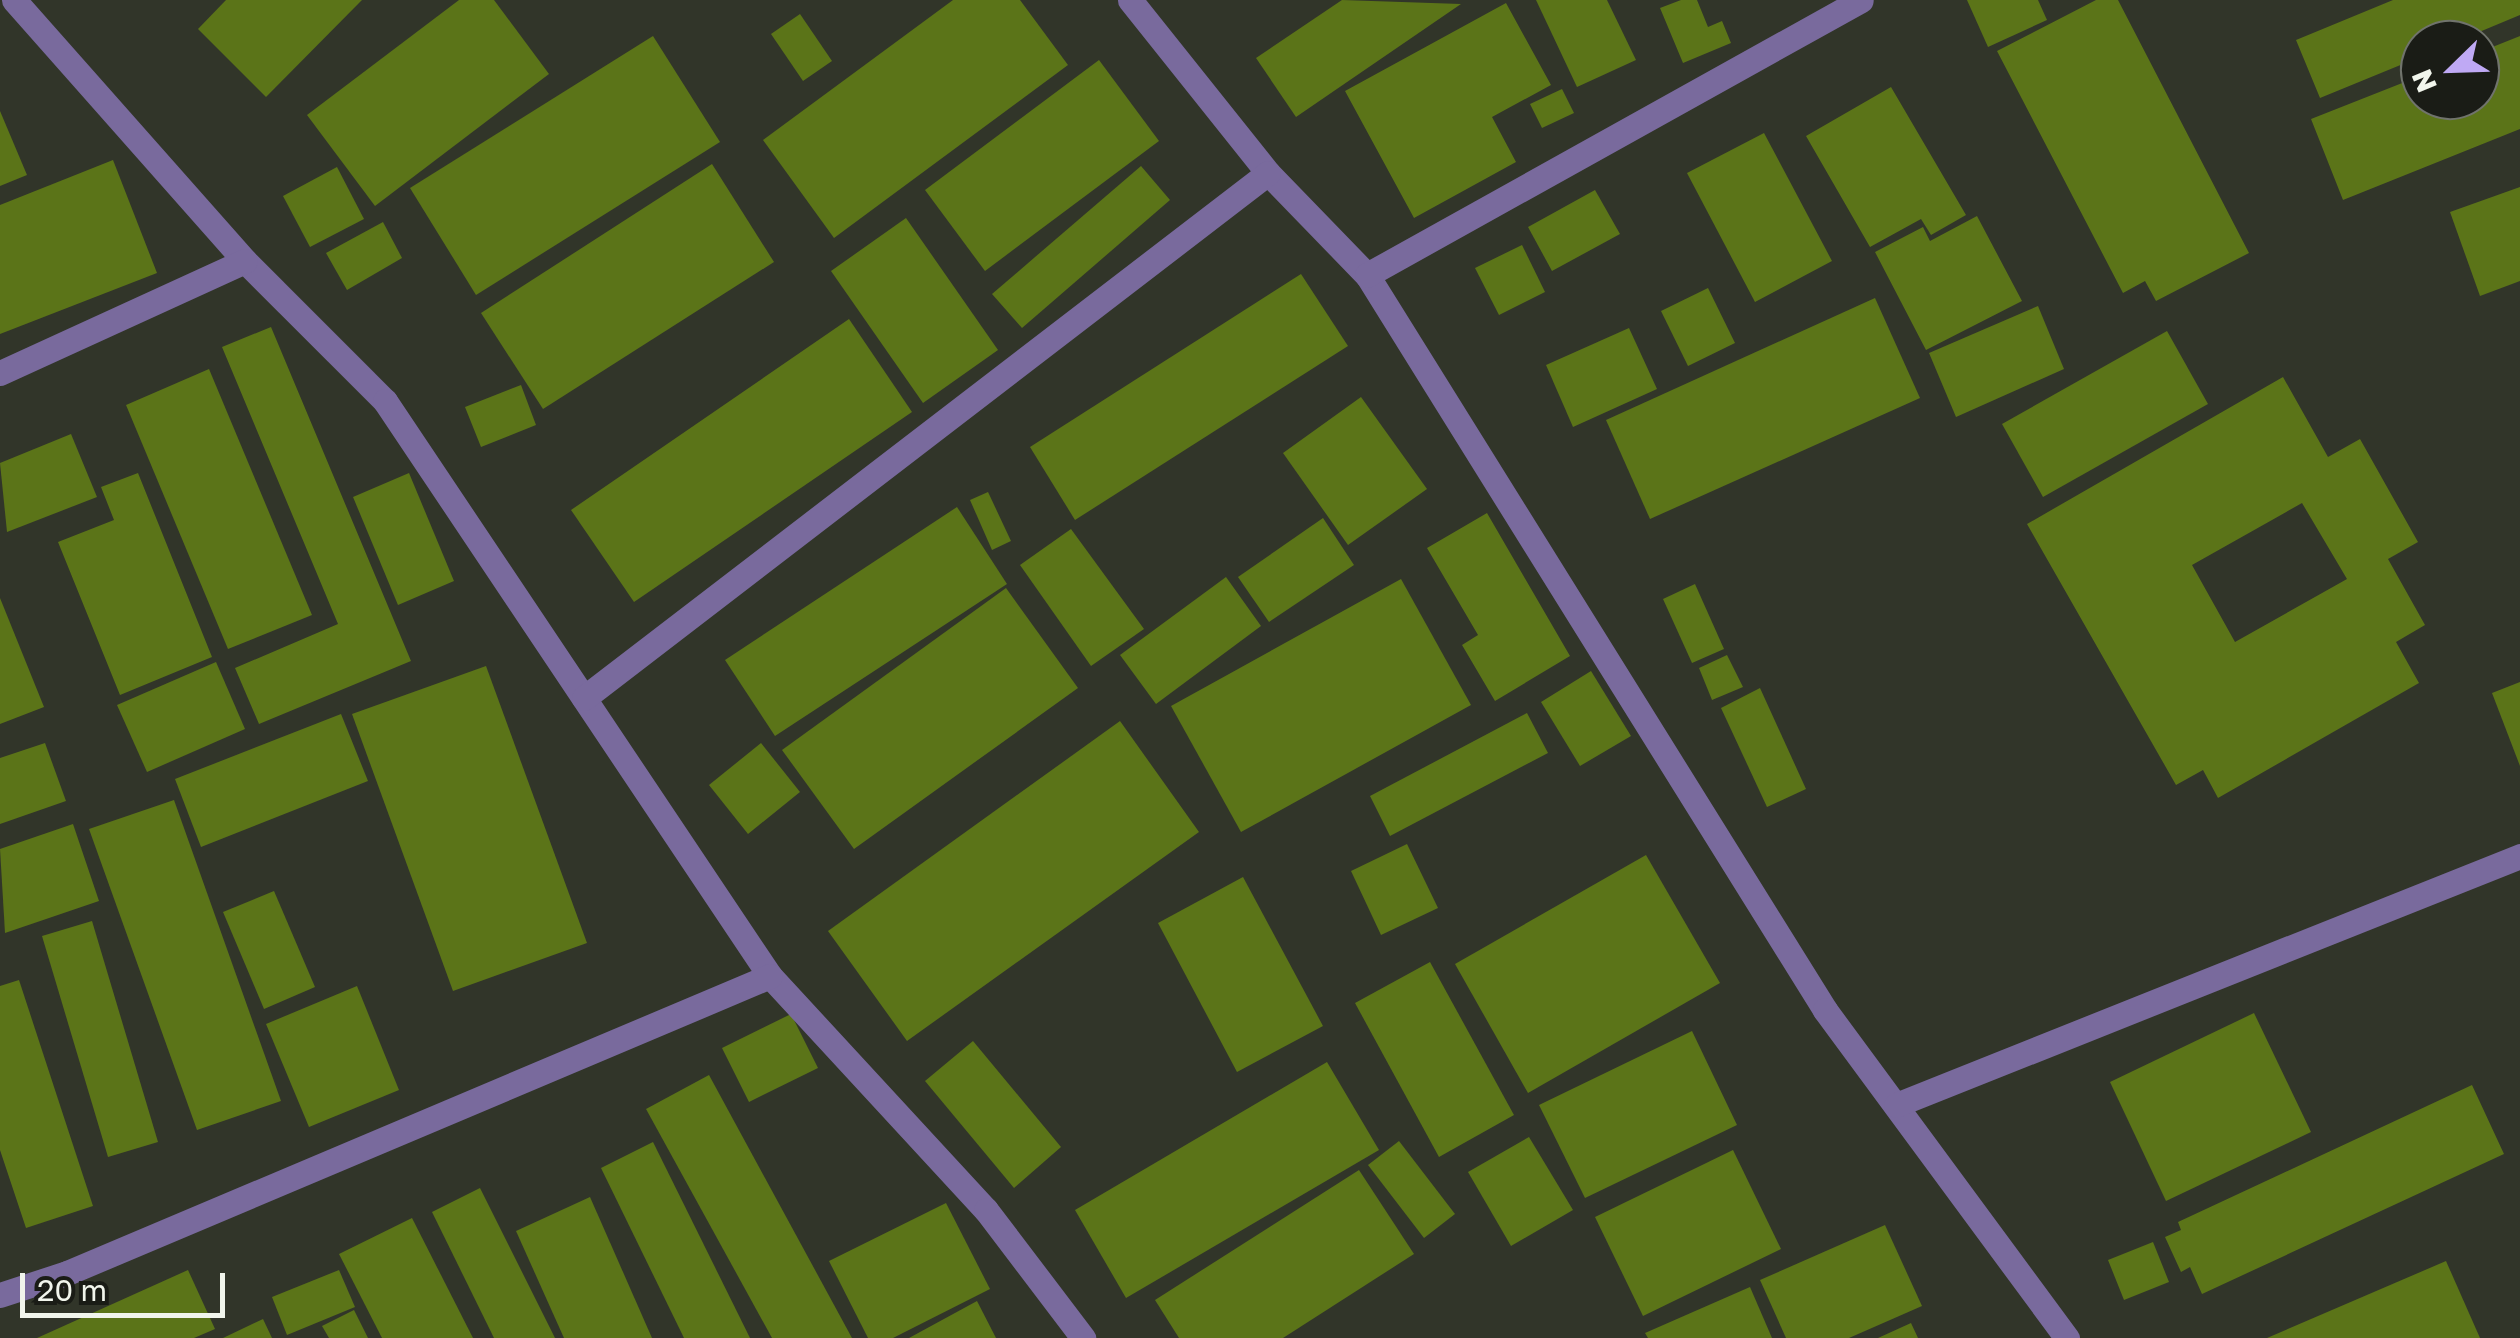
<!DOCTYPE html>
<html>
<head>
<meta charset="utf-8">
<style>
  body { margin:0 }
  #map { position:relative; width:2520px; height:1338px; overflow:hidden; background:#313529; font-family:"Golos Text",sans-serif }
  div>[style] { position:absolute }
  .building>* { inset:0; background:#5b7418 }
  .street>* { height:25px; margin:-12.5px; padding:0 12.5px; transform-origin:12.5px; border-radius:12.5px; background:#796a9d }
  span { translate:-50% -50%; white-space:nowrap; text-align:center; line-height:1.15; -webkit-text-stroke:10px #1a1c16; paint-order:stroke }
  .north { position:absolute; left:2400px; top:20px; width:100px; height:100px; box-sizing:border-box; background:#1a1c16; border:2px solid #70736c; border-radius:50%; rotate:247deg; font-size:28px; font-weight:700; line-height:40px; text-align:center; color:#f1f5ec }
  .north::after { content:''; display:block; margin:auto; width:35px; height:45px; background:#bfa9f4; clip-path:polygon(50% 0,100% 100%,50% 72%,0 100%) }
  .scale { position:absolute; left:20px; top:1273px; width:205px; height:45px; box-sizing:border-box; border:5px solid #f1f5ec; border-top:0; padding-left:12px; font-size:30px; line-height:35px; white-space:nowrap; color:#f1f5ec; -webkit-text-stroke:8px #1a1c16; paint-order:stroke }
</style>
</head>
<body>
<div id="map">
  <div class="building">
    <div style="clip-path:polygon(226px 0,362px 0,266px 97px,198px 29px)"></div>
    <div style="clip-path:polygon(459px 0,494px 0,549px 74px,375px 206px,307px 115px)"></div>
    <div style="clip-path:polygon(953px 0,1020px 0,1068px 65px,834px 238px,763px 140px)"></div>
    <div style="clip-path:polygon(1342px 0,1461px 4px,1296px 117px,1256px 58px)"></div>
    <div style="clip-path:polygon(1536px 0,1607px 0,1636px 60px,1577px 87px)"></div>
    <div style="clip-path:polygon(1681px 0,1697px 0,1708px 27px,1722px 21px,1731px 43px,1683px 63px,1660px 8px)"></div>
    <div style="clip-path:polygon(1967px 0,2038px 0,2047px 20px,1988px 47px)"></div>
    <div style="clip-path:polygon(2096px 0,2118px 0,2249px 253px,2156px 301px,2145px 281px,2123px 293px,1997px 51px)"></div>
    <div style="clip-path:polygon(2393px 0,2520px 0,2520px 15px,2460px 40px,2420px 40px,2420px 57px,2320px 98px,2296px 40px)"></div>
    <div style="clip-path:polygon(1506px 3px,1551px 85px,1492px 117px,1516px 162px,1414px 218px,1345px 91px)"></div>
    <div style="clip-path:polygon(800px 14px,832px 61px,803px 81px,771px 34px)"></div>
    <div style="clip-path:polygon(653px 36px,720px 142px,476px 295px,410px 188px)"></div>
    <div style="clip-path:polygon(2520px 36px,2520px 129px,2343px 200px,2311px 119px,2420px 76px,2420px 100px,2480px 100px,2480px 52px)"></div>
    <div style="clip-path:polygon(1099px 60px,1159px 141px,985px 271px,925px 190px)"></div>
    <div style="clip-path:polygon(1891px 87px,1966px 215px,1931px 235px,1921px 219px,1870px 247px,1806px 136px)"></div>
    <div style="clip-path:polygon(1562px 89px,1574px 113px,1542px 128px,1530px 104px)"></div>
    <div style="clip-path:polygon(0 111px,27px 175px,0 186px)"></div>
    <div style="clip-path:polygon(1764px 133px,1832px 261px,1755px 302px,1687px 173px)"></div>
    <div style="clip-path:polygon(113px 160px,157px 273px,0 334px,0 205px)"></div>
    <div style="clip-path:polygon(712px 164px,774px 262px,543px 409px,481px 313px)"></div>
    <div style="clip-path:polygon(1141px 166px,1170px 200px,1022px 328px,992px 294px)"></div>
    <div style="clip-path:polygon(337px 167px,364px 219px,310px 247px,283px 196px)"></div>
    <div style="clip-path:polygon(2520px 187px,2520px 281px,2480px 296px,2450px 212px)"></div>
    <div style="clip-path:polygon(1595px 190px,1620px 234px,1552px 271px,1528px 227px)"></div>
    <div style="clip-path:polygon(1977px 216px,2022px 301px,1926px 350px,1875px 252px,1923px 227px,1930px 241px)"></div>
    <div style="clip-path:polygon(906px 218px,998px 350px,923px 403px,831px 271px)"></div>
    <div style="clip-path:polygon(383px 222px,402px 258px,347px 290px,326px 253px)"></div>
    <div style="clip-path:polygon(1522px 245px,1545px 292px,1499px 315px,1475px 268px)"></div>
    <div style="clip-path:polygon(1301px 274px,1348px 346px,1075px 520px,1030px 447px)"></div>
    <div style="clip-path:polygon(1708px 288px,1735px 343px,1688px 366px,1661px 311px)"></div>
    <div style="clip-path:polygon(1875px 298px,1920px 398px,1650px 519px,1606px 420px)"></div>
    <div style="clip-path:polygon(2038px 306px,2064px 369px,1956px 417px,1929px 353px)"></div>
    <div style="clip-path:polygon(849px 319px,912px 412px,634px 602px,571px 510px)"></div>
    <div style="clip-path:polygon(271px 327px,411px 661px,259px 724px,235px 668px,338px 624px,222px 347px)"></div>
    <div style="clip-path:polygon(1629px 328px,1657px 389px,1573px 427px,1546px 365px)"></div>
    <div style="clip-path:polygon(2167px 331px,2208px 404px,2043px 497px,2002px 424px)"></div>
    <div style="clip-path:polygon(209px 369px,312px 615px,228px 649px,126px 405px)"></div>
    <div style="clip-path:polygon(evenodd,2283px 377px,2328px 457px,2360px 439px,2418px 542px,2388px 559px,2425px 625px,2396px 642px,2419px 683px,2218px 798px,2203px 770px,2176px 785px,2027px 524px,2283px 377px,2302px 503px,2347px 579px,2235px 642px,2192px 565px,2302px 503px)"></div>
    <div style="clip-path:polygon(521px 385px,536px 425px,481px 447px,465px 407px)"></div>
    <div style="clip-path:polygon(1361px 397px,1427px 489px,1348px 545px,1283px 453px)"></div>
    <div style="clip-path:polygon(71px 434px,97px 497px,7px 532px,0 463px)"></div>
    <div style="clip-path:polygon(138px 473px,212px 657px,120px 695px,58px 542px,114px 520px,101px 487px)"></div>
    <div style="clip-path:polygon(409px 473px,454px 581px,398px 605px,353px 497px)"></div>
    <div style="clip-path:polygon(988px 492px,1011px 541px,992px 550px,970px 500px)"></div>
    <div style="clip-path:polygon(957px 507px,1007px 584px,775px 736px,725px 660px)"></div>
    <div style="clip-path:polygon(1487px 513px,1570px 656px,1495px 701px,1462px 645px,1478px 635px,1427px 548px)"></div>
    <div style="clip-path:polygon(1323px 518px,1354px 565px,1269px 622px,1238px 577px)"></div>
    <div style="clip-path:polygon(1071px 529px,1144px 629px,1091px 666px,1020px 565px)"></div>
    <div style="clip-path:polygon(1226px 577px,1261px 626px,1156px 704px,1120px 655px)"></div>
    <div style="clip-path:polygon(1401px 579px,1471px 705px,1241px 832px,1171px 706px)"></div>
    <div style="clip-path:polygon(1695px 584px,1724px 649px,1692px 663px,1663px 599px)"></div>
    <div style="clip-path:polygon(1006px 588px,1078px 688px,854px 849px,782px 750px)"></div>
    <div style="clip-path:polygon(0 598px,44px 707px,0 724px)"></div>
    <div style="clip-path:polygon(1727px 655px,1743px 687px,1712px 700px,1699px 668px)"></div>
    <div style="clip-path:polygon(216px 662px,245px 729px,147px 772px,117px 705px)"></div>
    <div style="clip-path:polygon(486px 666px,587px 943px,453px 991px,352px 714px)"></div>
    <div style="clip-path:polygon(1591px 671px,1631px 736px,1580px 766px,1541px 702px)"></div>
    <div style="clip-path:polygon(2520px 682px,2520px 766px,2492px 693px)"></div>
    <div style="clip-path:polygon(1760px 688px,1806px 789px,1767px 807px,1721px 708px)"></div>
    <div style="clip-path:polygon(1527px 713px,1548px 753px,1390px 836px,1370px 796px)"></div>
    <div style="clip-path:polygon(341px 714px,368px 781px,201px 847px,175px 779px)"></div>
    <div style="clip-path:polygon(1120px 721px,1199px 832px,907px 1041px,828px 931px)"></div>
    <div style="clip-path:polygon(45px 743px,66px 801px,0 824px,0 758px)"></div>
    <div style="clip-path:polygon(761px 743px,800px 792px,748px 834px,709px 785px)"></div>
    <div style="clip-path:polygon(174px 800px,281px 1101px,197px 1130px,89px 829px)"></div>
    <div style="clip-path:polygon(73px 824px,99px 901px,5px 933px,0 849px)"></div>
    <div style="clip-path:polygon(1407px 844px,1438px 908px,1381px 935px,1351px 871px)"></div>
    <div style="clip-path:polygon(1646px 855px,1720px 983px,1528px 1093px,1455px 964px)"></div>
    <div style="clip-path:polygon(1243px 877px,1323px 1026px,1237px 1072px,1158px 923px)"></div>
    <div style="clip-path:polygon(274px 891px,315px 987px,264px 1009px,223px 912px)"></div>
    <div style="clip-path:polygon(92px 921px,158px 1142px,108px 1157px,42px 936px)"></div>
    <div style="clip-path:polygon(1430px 962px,1514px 1115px,1439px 1157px,1355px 1003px)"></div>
    <div style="clip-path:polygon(19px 980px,93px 1206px,26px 1228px,0 1150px,0 986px)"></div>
    <div style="clip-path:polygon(357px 986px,399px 1090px,309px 1127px,266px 1024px)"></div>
    <div style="clip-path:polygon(2254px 1013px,2311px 1132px,2166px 1201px,2110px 1082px)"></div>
    <div style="clip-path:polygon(791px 1014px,818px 1068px,749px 1102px,722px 1048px)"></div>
    <div style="clip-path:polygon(1692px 1031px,1737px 1125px,1585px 1198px,1539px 1105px)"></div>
    <div style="clip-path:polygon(973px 1041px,1061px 1147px,1014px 1188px,925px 1081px)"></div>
    <div style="clip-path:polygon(1327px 1062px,1379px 1150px,1126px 1298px,1075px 1210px)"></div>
    <div style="clip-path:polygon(709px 1075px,852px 1338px,772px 1338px,646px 1109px)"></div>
    <div style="clip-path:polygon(2472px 1085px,2504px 1154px,2202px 1294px,2190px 1267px,2181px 1272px,2165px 1237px,2181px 1230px,2178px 1222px)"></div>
    <div style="clip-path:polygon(1529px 1137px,1573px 1210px,1511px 1246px,1468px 1172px)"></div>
    <div style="clip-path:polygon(1399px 1141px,1455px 1214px,1424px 1238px,1368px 1165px)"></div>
    <div style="clip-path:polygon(653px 1142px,750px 1338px,684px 1338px,601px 1168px)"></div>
    <div style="clip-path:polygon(1733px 1150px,1781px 1249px,1643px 1316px,1595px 1217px)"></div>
    <div style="clip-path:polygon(1359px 1170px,1414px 1254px,1283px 1338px,1179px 1338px,1155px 1300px)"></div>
    <div style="clip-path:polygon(480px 1188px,555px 1338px,494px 1338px,432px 1212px)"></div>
    <div style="clip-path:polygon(590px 1197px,652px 1338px,564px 1338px,516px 1231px)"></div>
    <div style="clip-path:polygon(946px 1203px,990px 1289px,893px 1338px,868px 1338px,829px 1261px)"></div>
    <div style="clip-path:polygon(412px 1218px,473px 1338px,382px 1338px,339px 1254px)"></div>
    <div style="clip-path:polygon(1885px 1225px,1922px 1306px,1849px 1338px,1786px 1338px,1760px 1280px)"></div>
    <div style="clip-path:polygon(2153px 1242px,2169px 1282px,2124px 1300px,2108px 1260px)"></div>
    <div style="clip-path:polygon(2446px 1261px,2480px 1338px,2267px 1338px)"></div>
    <div style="clip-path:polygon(188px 1270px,215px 1329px,194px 1338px,37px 1338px)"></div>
    <div style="clip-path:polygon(339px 1270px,355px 1307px,287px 1335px,272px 1297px)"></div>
    <div style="clip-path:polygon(1750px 1287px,1772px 1338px,1648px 1338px,1645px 1333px)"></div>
    <div style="clip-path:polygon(977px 1301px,996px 1338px,909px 1338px)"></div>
    <div style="clip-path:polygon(354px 1310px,368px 1338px,329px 1338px,322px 1326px)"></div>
    <div style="clip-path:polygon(263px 1319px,272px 1338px,223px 1338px)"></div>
    <div style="clip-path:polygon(1911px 1323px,1918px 1338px,1878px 1338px)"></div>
  </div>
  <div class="street">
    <div style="left:14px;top:0;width:349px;rotate:48.5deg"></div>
    <div style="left:245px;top:261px;width:198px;rotate:45deg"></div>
    <div style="left:385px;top:401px;width:692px;rotate:56.2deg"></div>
    <div style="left:770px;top:976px;width:318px;rotate:47.3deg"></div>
    <div style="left:986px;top:1210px;width:161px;rotate:52.8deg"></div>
    <div style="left:1130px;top:0;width:221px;rotate:51.4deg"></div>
    <div style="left:1268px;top:173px;width:142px;rotate:45.9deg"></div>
    <div style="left:1367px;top:275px;width:866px;rotate:58.07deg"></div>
    <div style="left:1825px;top:1010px;width:408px;rotate:53.6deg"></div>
    <div style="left:1367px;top:275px;width:565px;rotate:-29.1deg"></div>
    <div style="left:0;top:373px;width:269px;rotate:-24.6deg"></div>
    <div style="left:584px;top:698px;width:862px;rotate:-37.51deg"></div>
    <div style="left:1896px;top:1105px;width:672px;rotate:-21.75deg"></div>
    <div style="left:0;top:1295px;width:71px;rotate:-18.2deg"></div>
    <div style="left:67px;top:1273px;width:763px;rotate:-22.9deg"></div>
  </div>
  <div class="north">N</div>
  <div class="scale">20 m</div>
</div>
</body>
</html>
